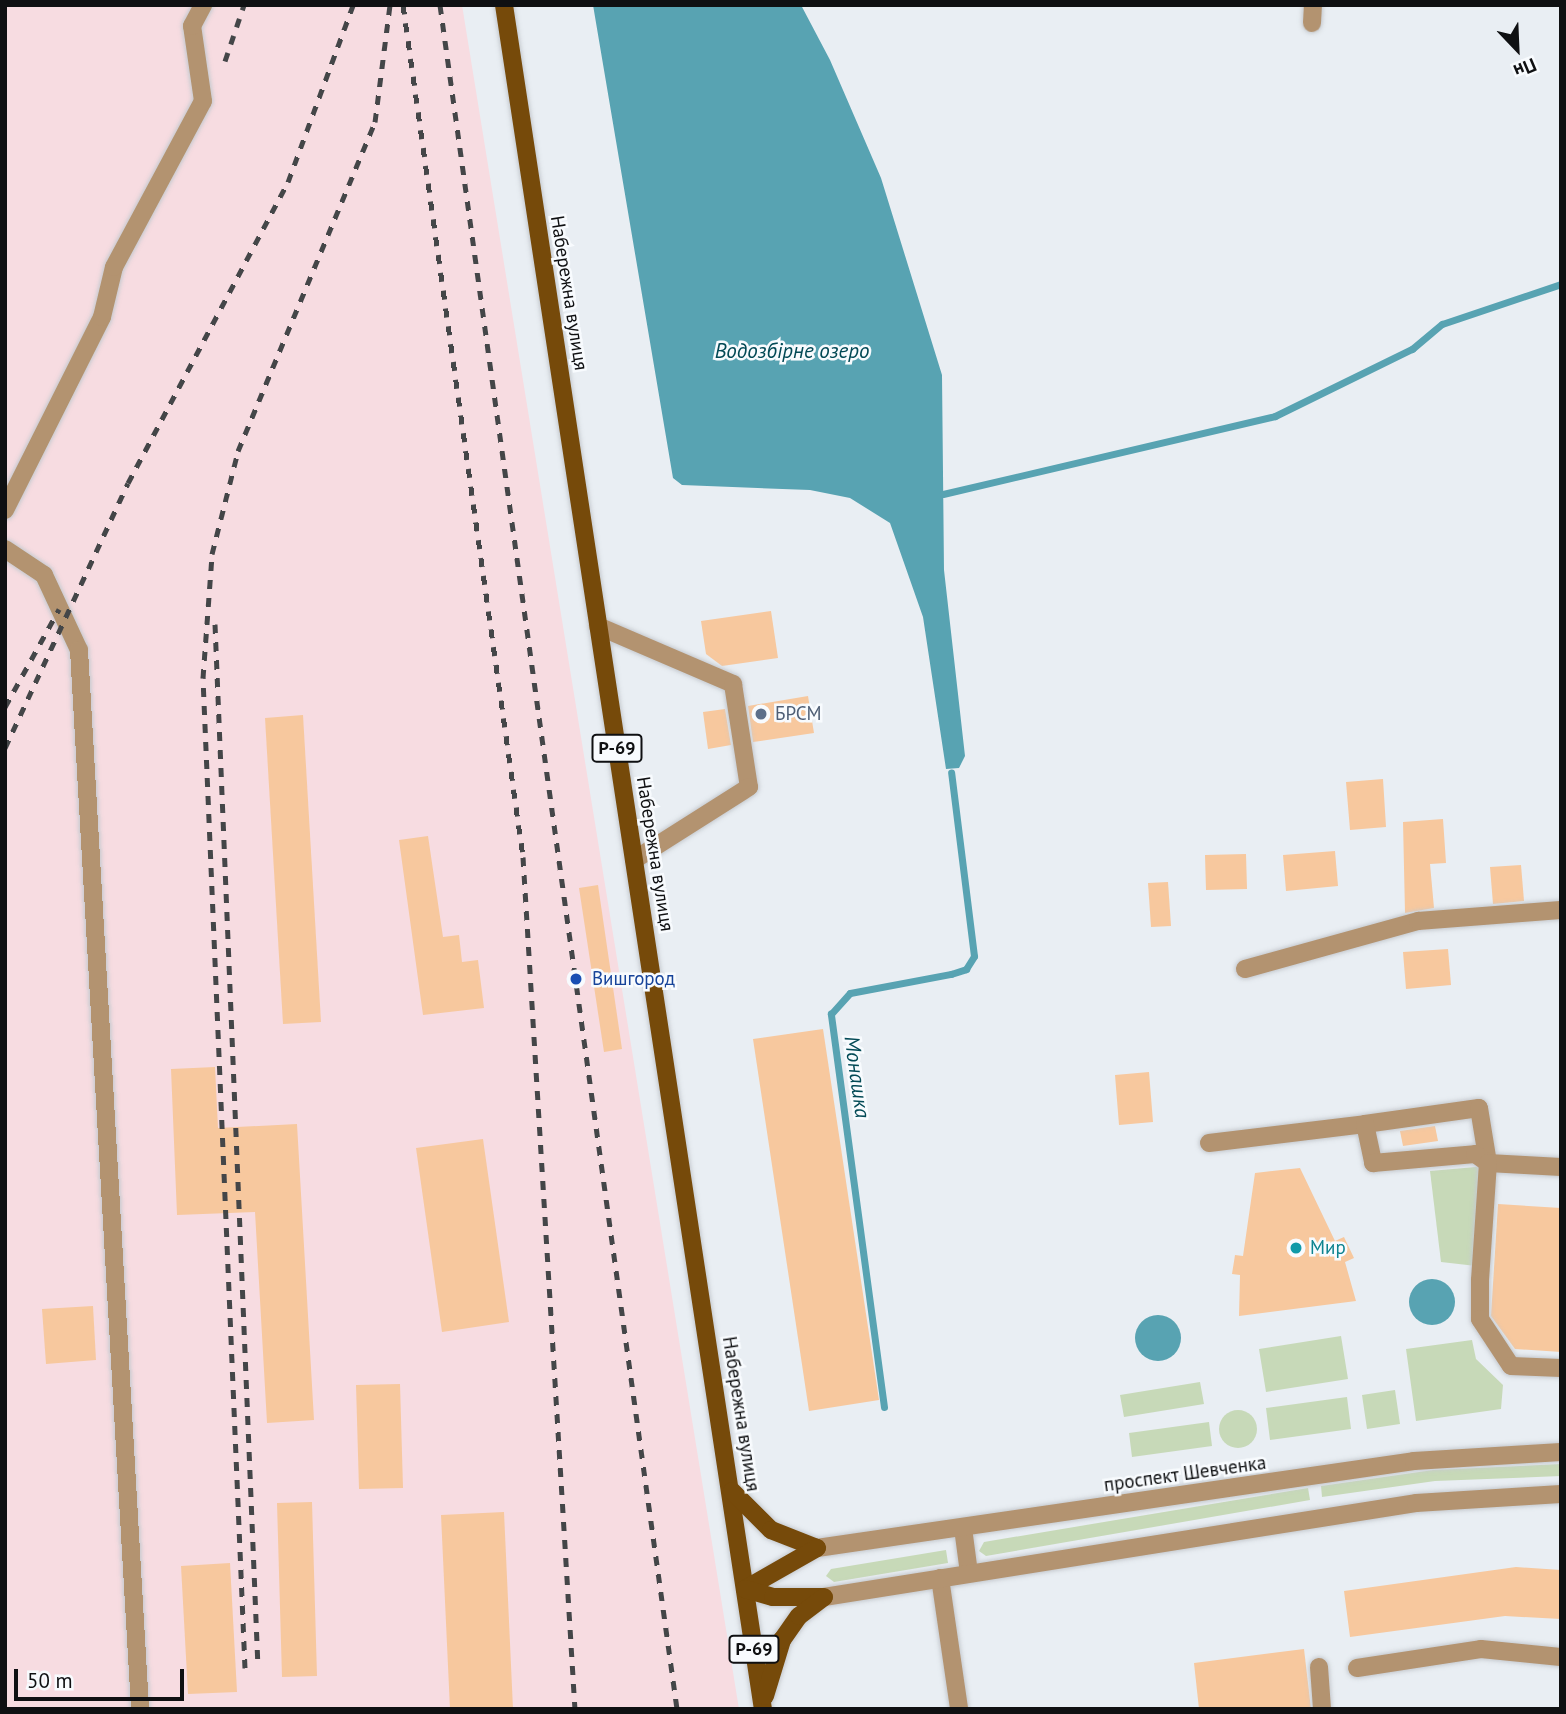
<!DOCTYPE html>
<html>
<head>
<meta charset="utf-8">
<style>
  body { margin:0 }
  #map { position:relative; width:1566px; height:1714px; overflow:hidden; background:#e9eef3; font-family:"PT Sans",sans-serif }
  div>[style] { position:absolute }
  .industrial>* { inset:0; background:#f7dce1 }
  .green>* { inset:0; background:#c7d9b8 }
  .round { border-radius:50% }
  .water>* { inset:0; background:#58a3b2 }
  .stream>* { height:7px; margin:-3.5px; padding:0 3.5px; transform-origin:3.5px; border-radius:3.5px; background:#58a3b2 }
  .building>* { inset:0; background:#f7c89e }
  .roads { filter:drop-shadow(0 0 2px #c6cacf) drop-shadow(0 0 2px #c6cacf) }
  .minor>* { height:18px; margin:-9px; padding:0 9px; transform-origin:9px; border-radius:9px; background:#b39370 }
  .major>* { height:18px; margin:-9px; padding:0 9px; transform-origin:9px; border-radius:9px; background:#764a0a }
  .rail>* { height:5px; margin-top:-2.5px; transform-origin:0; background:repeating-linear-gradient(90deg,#444648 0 9px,transparent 0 18px) }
  .dots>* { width:19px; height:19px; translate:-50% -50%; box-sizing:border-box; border:4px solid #f8fbfe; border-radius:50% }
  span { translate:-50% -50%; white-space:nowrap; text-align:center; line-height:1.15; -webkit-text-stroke:5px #f8fbfe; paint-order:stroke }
  .shield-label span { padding:2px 5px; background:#f8fbfe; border:2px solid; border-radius:5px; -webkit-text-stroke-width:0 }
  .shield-label { font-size:18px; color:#0f1012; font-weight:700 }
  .street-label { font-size:19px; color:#0f1012 }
  .service-label { font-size:19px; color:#4e5e75 }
  .left { translate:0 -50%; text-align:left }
  .transit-label { font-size:19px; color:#164399 }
  .culture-label { font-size:19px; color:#0d838f }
  .water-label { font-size:21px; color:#024955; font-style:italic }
  .frame { position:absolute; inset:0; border:7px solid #0f1012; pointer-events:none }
  .north { position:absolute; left:1482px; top:14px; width:70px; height:70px; -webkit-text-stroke:5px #f8fbfe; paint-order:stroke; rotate:157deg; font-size:19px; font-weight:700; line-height:28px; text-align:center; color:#0f1012 }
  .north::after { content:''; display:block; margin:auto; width:24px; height:32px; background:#0f1012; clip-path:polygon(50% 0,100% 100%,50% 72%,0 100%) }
  .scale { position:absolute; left:14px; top:1669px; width:170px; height:32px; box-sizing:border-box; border:4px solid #0f1012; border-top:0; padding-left:9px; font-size:21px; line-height:24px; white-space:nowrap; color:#0f1012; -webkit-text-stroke:5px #f8fbfe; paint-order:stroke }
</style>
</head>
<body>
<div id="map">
  <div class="industrial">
    <div style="clip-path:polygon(5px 5px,462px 5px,739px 1709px,5px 1709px)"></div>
  </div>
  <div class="green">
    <div style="clip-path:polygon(1487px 1166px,1485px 1267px,1441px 1262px,1430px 1171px)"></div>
    <div style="clip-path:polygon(1341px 1336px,1348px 1379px,1266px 1392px,1259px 1349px)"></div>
    <div style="clip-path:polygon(1472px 1340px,1476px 1359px,1503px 1385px,1501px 1409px,1416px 1421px,1406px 1349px)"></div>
    <div style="clip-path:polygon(1200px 1382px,1204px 1404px,1124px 1417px,1120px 1395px)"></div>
    <div style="clip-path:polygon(1395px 1390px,1400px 1424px,1367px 1429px,1362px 1395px)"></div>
    <div style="clip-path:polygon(1347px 1397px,1351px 1429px,1270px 1440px,1266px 1408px)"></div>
    <div class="round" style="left:1219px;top:1410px;width:38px;height:38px"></div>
    <div style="clip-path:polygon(1209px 1422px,1212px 1446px,1132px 1457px,1129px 1433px)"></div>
    <div style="clip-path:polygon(1561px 1464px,1561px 1476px,1435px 1481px,1322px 1497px,1321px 1486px,1433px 1470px)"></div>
    <div style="clip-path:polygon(1308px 1488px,1310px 1500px,986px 1556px,979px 1551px,984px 1542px)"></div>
    <div style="clip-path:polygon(946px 1550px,948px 1563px,834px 1582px,826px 1576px,831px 1569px)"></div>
  </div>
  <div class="water">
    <div style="clip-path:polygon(593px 5px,801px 5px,830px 60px,881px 178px,942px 375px,944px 570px,965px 756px,959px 768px,946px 769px,923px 617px,890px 523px,850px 498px,810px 490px,682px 485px,673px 478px)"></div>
    <div class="round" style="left:1409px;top:1279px;width:46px;height:46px"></div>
    <div class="round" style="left:1135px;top:1315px;width:46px;height:46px"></div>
  </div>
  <div class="stream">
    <div style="left:943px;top:494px;width:341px;rotate:-13.2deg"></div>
    <div style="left:1275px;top:416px;width:153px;rotate:-26.1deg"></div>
    <div style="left:1412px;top:349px;width:39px;rotate:-40deg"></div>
    <div style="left:1442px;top:324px;width:126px;rotate:-18.6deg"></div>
    <div style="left:884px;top:1407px;width:397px;rotate:-97.7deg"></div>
    <div style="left:831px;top:1014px;width:28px;rotate:-48deg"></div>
    <div style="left:850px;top:993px;width:103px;rotate:-10.7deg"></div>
    <div style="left:951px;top:974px;width:16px;rotate:-18deg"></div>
    <div style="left:966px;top:969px;width:15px;rotate:-58deg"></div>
    <div style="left:974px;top:956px;width:185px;rotate:-97.1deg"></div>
  </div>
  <div class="building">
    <div style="clip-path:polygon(771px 611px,778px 658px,722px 666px,706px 654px,701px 621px)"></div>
    <div style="clip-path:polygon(808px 696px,814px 733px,753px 742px,748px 706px)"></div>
    <div style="clip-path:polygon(725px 709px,731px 745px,708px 749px,703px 712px)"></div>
    <div style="clip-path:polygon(303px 715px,321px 1022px,283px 1024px,265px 718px)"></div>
    <div style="clip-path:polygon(1383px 779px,1386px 827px,1350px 830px,1346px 782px)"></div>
    <div style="clip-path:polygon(1443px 819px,1446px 863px,1430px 864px,1434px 908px,1405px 913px,1403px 822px)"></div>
    <div style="clip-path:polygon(428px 836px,443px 937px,459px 935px,462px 962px,478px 960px,484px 1008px,423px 1015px,399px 840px)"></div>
    <div style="clip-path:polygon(1335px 851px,1338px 886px,1286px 891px,1283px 855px)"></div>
    <div style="clip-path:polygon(1246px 854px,1247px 889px,1206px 890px,1205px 855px)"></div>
    <div style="clip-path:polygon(1521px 865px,1524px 901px,1493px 904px,1490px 867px)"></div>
    <div style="clip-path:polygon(1168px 882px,1171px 926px,1151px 927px,1148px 883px)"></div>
    <div style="clip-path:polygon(598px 885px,622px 1049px,604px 1052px,579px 888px)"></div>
    <div style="clip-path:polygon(1448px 949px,1451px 985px,1406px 989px,1403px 952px)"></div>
    <div style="clip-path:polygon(823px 1029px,879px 1400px,809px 1411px,753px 1039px)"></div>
    <div style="clip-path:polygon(215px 1067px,218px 1128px,297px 1124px,314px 1420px,267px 1423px,255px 1212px,177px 1215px,171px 1069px)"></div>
    <div style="clip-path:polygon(1149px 1072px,1153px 1122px,1119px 1125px,1115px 1075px)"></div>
    <div style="clip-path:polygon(1435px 1126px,1438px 1141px,1403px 1146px,1400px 1131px)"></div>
    <div style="clip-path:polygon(483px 1139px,509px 1322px,442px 1332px,416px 1148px)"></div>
    <div style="clip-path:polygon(1300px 1168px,1335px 1241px,1344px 1237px,1354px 1258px,1345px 1262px,1356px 1301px,1239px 1316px,1240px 1275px,1232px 1274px,1235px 1255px,1243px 1256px,1255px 1173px)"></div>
    <div style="clip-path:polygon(1498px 1204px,1561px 1208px,1561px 1352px,1515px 1349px,1491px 1316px)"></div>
    <div style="clip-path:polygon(93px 1306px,96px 1360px,46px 1364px,42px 1309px)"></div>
    <div style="clip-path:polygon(400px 1384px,403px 1488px,359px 1489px,356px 1385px)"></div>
    <div style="clip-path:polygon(312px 1502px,317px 1676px,282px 1677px,277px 1503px)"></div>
    <div style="clip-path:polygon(504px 1512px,513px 1709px,450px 1709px,441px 1515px)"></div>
    <div style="clip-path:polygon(230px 1563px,237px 1692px,188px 1694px,181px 1566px)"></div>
    <div style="clip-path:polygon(1516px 1567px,1561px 1570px,1561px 1619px,1505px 1616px,1350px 1637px,1344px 1591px)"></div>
    <div style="clip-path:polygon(1304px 1649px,1311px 1709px,1199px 1709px,1194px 1663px)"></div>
  </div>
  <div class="roads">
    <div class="minor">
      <div style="left:1312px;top:23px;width:18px;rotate:-87deg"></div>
      <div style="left:5px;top:510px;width:216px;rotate:-63.3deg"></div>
      <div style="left:102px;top:317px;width:51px;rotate:-76.5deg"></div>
      <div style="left:114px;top:267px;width:188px;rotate:-61.8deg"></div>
      <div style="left:203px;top:101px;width:76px;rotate:-98.3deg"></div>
      <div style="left:192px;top:26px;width:24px;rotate:-62deg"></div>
      <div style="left:5px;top:549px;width:47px;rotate:33.7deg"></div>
      <div style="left:44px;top:575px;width:83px;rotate:65deg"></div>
      <div style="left:79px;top:650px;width:1061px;rotate:86.7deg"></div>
      <div style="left:598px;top:626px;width:147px;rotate:23.2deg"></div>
      <div style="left:733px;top:684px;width:104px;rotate:81.2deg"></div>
      <div style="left:749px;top:787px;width:136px;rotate:147.6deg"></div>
      <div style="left:1245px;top:969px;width:180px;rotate:-15.5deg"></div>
      <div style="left:1418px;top:921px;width:143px;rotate:-4.4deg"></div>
      <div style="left:1365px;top:1124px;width:115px;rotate:-8deg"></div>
      <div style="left:1479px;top:1108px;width:56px;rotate:80.7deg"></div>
      <div style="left:1209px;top:1143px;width:157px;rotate:-6.9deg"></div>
      <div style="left:1365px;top:1124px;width:40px;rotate:78deg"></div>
      <div style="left:1373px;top:1163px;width:102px;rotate:-5deg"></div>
      <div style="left:1475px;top:1154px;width:16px;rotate:35deg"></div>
      <div style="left:1561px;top:1167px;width:73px;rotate:-176.9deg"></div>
      <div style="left:1488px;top:1163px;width:117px;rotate:93.9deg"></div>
      <div style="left:1480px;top:1280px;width:39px;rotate:90deg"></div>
      <div style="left:1480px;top:1319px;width:56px;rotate:56.6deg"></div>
      <div style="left:1511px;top:1366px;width:50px;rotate:2.3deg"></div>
      <div style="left:963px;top:1528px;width:45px;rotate:82.4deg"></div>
      <div style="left:817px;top:1548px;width:603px;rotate:-8.29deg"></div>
      <div style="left:1414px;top:1461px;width:147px;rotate:-3.5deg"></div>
      <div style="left:940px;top:1578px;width:132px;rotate:81.7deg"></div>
      <div style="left:824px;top:1597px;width:599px;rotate:-9.02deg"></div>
      <div style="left:1416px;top:1503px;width:145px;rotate:-3.6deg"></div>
      <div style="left:1319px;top:1667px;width:42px;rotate:85.9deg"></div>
      <div style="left:1357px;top:1668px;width:125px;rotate:-8.7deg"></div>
      <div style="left:1481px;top:1649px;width:80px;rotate:5.7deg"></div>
    </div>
    <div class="major">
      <div style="left:504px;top:5px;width:1724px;rotate:81.36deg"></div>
      <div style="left:732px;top:1491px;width:55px;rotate:45deg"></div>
      <div style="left:771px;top:1530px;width:49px;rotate:21.4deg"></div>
      <div style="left:745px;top:1589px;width:83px;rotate:-29.7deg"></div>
      <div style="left:745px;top:1589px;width:29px;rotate:16deg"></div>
      <div style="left:773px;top:1597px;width:51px"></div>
      <div style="left:765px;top:1696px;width:59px;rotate:-73.1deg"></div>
      <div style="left:782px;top:1640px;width:29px;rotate:-55deg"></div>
      <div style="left:799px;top:1616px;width:31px;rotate:-37deg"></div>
    </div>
  </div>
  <div class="rail">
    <div style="left:403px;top:5px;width:860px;rotate:81.98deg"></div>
    <div style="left:523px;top:857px;width:854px;rotate:86.51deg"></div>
    <div style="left:440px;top:5px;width:1720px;rotate:82.08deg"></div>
    <div style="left:225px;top:61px;width:59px;rotate:-71.3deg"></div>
    <div style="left:215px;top:624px;width:1043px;rotate:87.64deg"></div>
    <div style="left:5px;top:707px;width:112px;rotate:-61.1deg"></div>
    <div style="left:5px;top:748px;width:292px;rotate:-65.1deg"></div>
    <div style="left:128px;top:483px;width:341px;rotate:-62deg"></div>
    <div style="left:288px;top:182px;width:189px;rotate:-69.8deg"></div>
    <div style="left:245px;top:1668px;width:991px;rotate:-92.43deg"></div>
    <div style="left:203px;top:678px;width:124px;rotate:-85.8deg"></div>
    <div style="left:212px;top:554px;width:106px;rotate:-75.8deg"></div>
    <div style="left:238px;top:451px;width:356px;rotate:-67.4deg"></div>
    <div style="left:375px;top:122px;width:118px;rotate:-82.7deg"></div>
  </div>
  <div class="dots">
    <div style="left:761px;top:714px;background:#5c6f8a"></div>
    <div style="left:576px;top:979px;background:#1a4fb4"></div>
    <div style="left:1296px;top:1248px;background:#0f9aa8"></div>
  </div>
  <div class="shield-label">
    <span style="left:617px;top:748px">Р-69</span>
    <span style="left:754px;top:1649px">Р-69</span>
  </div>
  <div class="street-label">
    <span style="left:569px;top:293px;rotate:81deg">Набережна вулиця</span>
    <span style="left:655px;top:854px;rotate:81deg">Набережна вулиця</span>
    <span style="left:741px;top:1414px;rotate:81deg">Набережна вулиця</span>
    <span style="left:1185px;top:1474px;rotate:-8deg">проспект Шевченка</span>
  </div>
  <div class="service-label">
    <span class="left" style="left:775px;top:714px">БРСМ</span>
  </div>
  <div class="transit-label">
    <span class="left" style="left:592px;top:979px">Вишгород</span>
  </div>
  <div class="culture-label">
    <span class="left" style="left:1310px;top:1248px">Мир</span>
  </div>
  <div class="water-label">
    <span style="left:792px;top:351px">Водозбірне озеро</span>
    <span style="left:857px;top:1077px;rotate:82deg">Монашка</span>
  </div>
  <div class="frame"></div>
  <div class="north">Пн</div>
  <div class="scale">50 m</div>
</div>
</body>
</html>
